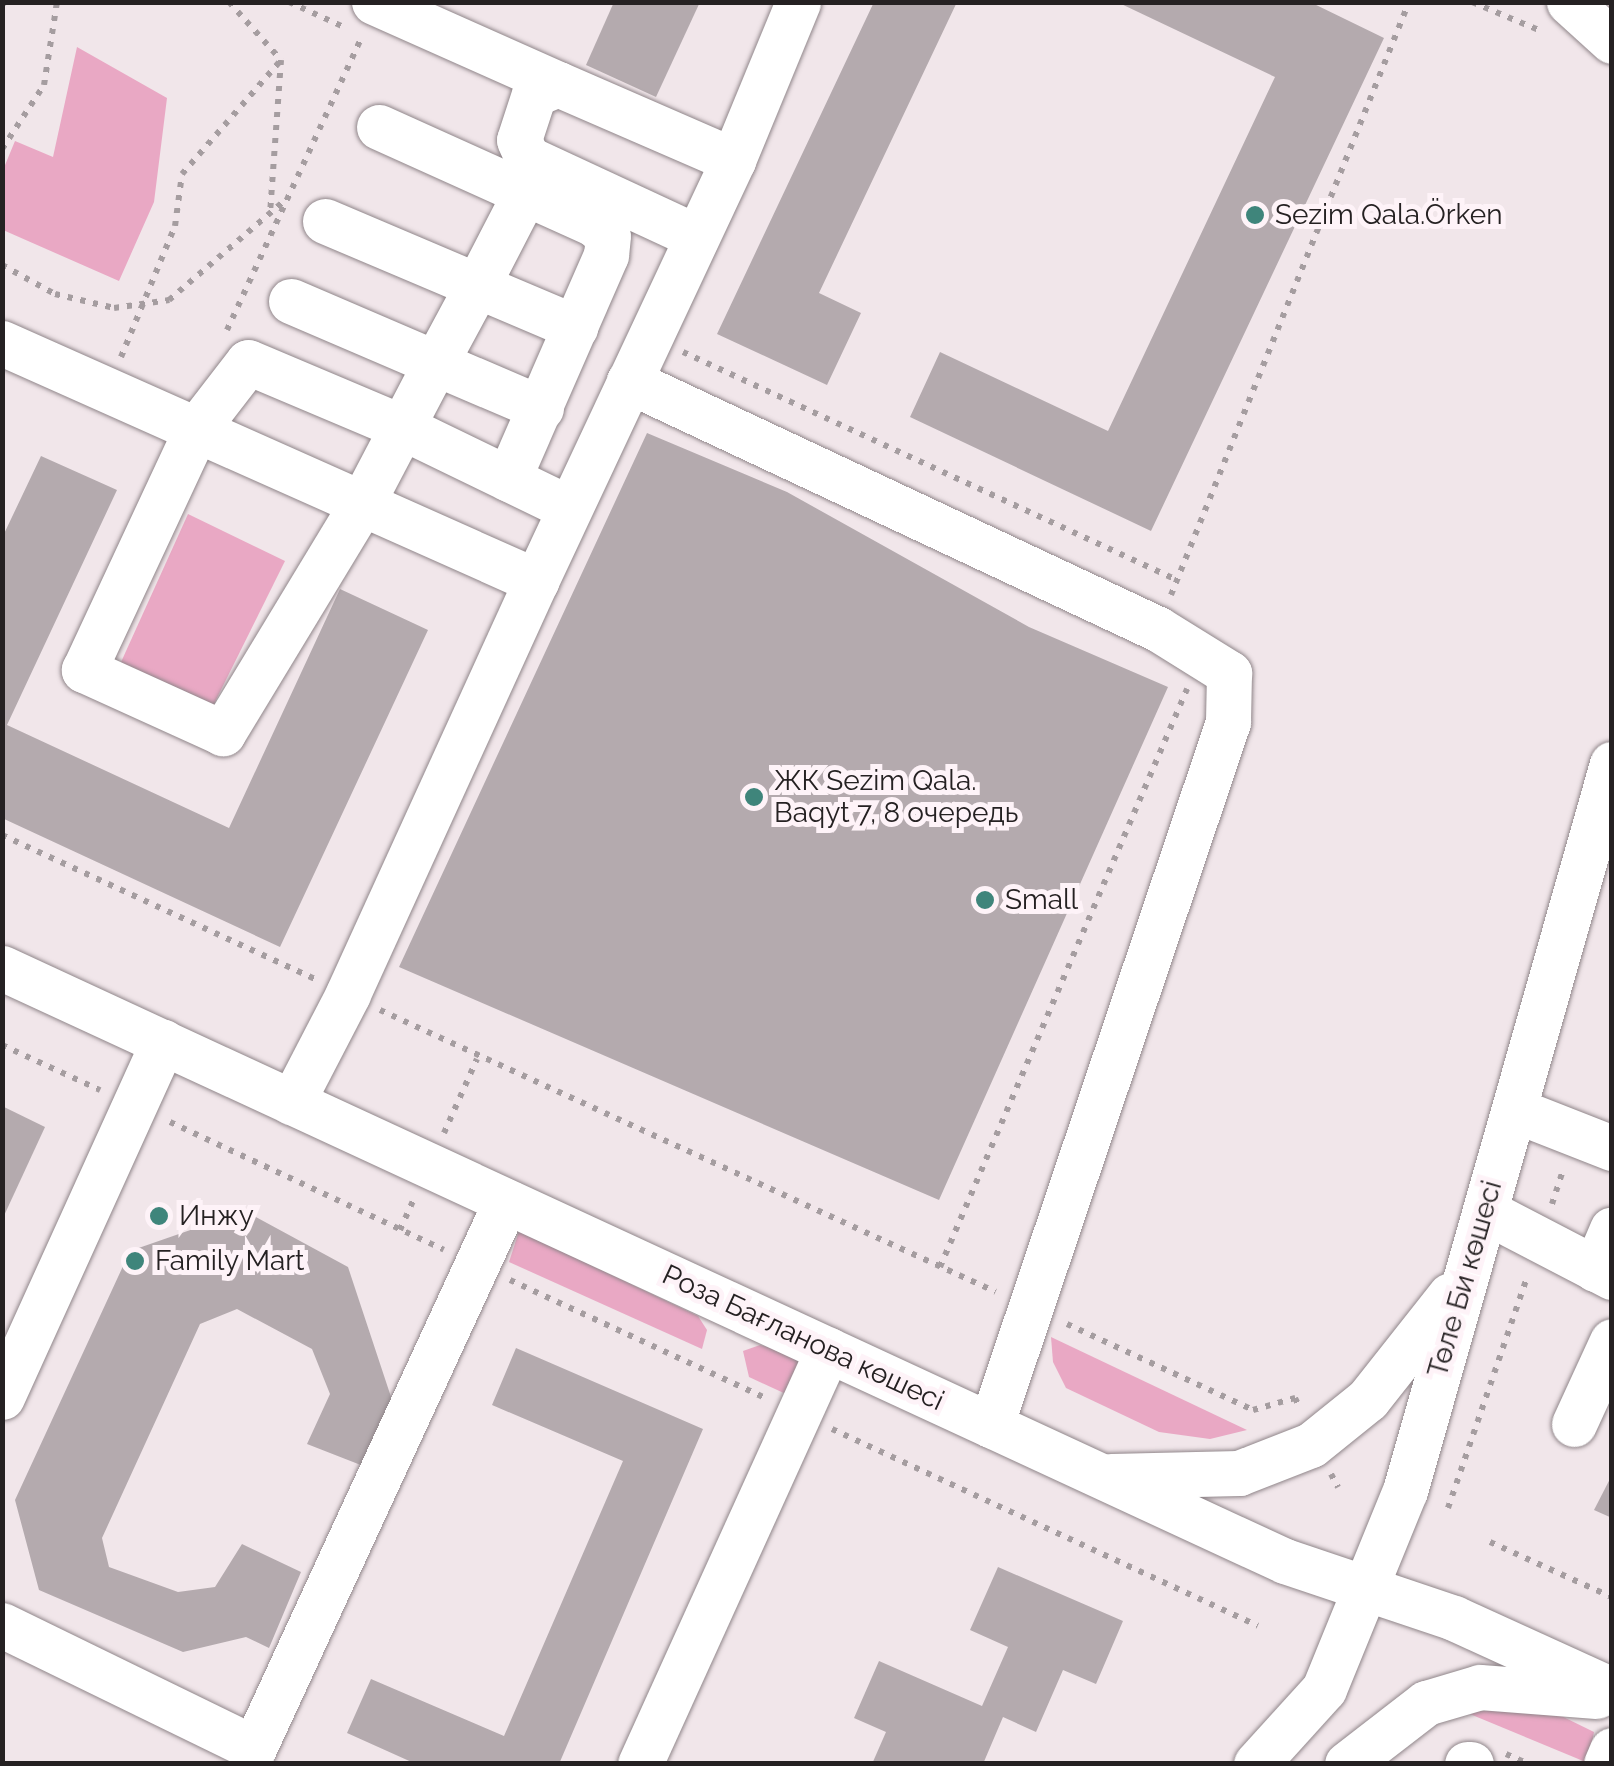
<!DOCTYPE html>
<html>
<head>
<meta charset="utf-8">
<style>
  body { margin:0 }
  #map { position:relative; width:1614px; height:1766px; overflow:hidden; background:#f1e6ea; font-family:Raleway,sans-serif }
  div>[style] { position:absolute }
  .green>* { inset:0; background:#e9a8c4 }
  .building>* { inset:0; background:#b4aaae }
  .path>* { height:6px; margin-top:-3px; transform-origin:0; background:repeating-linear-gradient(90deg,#a59da0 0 5px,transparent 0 13px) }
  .roads { filter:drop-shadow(0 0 2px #90868a) drop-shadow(0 0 2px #90868a) }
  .minor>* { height:45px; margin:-22.5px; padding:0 22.5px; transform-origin:22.5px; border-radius:22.5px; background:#fff }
  .dots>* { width:28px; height:28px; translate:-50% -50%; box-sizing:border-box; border:5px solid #fef3f8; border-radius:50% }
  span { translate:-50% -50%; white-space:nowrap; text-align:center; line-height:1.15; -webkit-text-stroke:10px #fef3f8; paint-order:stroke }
  .poi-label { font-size:28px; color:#252122 }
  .left { translate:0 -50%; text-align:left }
  .street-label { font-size:28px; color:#252122 }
  .frame { position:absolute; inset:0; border:5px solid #252122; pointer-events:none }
</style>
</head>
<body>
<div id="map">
  <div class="green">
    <div style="clip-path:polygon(77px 47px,167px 98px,154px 202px,119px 281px,3px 230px,3px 170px,15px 141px,53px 157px)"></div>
    <div style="clip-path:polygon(188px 514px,285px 561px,212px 708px,117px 671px)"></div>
    <div style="clip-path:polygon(519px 1231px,698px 1316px,707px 1330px,702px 1349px,509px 1262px)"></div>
    <div style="clip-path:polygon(1051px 1337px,1247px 1430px,1210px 1439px,1159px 1432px,1066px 1388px,1053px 1362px)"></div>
    <div style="clip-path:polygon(760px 1345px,796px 1355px,804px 1374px,799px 1400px,749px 1377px,743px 1351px)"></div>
    <div style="clip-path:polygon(1541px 1706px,1594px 1732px,1588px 1763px,1465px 1712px)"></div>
  </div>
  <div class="building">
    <div style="clip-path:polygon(614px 2px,700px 2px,656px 97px,586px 65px)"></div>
    <div style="clip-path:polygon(874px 2px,957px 2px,819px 293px,861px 313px,827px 385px,717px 334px)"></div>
    <div style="clip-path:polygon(1117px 2px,1310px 2px,1384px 38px,1151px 531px,910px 417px,940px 352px,1108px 431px,1275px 77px)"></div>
    <div style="clip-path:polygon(647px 433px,787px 492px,1029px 627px,1168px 687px,939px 1200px,399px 967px)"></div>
    <div style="clip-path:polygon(41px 456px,117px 490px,7px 725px,229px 828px,340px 589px,428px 630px,280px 947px,2px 818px,2px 538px)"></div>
    <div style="clip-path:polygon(2px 1106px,45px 1127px,2px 1220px)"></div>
    <div style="clip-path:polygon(245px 1211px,348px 1267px,397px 1415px,371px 1469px,307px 1444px,330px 1394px,312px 1349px,237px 1309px,200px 1324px,102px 1538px,109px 1567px,178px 1592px,215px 1587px,242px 1544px,301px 1572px,269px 1648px,246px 1637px,183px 1652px,39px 1590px,15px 1500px,130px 1251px)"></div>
    <div style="clip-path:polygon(516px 1348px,703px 1429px,559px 1764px,416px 1764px,347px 1733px,371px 1679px,504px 1736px,623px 1461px,492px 1405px)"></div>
    <div style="clip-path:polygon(1612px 1475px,1612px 1518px,1594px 1510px)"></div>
    <div style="clip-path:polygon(998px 1567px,1123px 1621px,1096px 1684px,1063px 1670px,1036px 1732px,1003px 1717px,983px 1764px,872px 1764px,886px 1732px,854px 1718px,879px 1661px,982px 1706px,1008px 1647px,970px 1630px)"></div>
  </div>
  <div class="path">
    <div style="left:229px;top:2px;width:78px;rotate:48.1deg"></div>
    <div style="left:281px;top:60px;width:153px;rotate:94.1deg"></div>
    <div style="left:289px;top:2px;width:63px;rotate:24.5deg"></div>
    <div style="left:1472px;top:2px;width:75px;rotate:22.8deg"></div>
    <div style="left:2px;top:5px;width:4px;rotate:-45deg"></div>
    <div style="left:2px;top:149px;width:77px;rotate:-56.7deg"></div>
    <div style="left:44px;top:85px;width:84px;rotate:-81.1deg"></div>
    <div style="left:2px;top:265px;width:60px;rotate:28.7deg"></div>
    <div style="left:55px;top:294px;width:61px;rotate:13.3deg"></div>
    <div style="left:114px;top:308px;width:56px;rotate:-8.3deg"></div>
    <div style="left:169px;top:300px;width:152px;rotate:-40.7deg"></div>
    <div style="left:227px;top:330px;width:323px;rotate:-65.3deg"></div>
    <div style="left:683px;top:352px;width:544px;rotate:24.78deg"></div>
    <div style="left:121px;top:357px;width:142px;rotate:-67.6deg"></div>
    <div style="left:175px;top:226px;width:52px;rotate:-82.3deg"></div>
    <div style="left:182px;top:174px;width:151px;rotate:-49deg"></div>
    <div style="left:1171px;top:595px;width:639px;rotate:-68.13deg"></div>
    <div style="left:2px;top:835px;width:345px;rotate:24.7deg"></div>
    <div style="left:380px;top:1010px;width:677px;rotate:24.6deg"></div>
    <div style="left:2px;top:1045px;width:108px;rotate:24.7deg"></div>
    <div style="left:170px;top:1122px;width:302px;rotate:25deg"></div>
    <div style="left:444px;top:1133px;width:81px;rotate:-66deg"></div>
    <div style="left:1552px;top:1204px;width:38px;rotate:-72deg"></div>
    <div style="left:400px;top:1230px;width:34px;rotate:-66deg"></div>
    <div style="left:940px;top:1267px;width:629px;rotate:-66.86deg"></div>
    <div style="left:510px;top:1280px;width:283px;rotate:24.8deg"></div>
    <div style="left:1067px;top:1324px;width:205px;rotate:24.8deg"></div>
    <div style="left:1253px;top:1410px;width:44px;rotate:-15.9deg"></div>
    <div style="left:1295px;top:1398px;width:9px;rotate:63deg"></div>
    <div style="left:832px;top:1429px;width:469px;rotate:24.8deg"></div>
    <div style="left:1331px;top:1474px;width:15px;rotate:62deg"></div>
    <div style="left:1448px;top:1508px;width:244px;rotate:-71.1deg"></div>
    <div style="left:1490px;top:1542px;width:134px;rotate:24.3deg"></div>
    <div style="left:1506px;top:1754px;width:24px;rotate:24deg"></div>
  </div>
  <div class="roads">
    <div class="minor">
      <div style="left:374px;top:2px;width:201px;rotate:24deg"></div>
      <div style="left:558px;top:84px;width:26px;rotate:157deg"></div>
      <div style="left:534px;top:94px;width:48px;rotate:108.1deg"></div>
      <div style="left:519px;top:140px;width:20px;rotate:66deg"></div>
      <div style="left:527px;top:158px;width:35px;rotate:93deg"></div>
      <div style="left:525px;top:193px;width:102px;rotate:117.3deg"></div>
      <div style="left:478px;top:284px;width:89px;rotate:118.3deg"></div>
      <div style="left:436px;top:362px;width:73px;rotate:117.6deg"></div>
      <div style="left:402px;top:427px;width:88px;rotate:117.7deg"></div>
      <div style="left:361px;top:505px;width:267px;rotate:121.2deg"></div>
      <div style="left:223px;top:733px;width:153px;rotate:-155.6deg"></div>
      <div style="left:84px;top:670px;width:267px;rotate:-65deg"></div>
      <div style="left:197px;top:428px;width:83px;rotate:-52.3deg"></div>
      <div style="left:248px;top:362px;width:167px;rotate:22.9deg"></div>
      <div style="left:402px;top:427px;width:186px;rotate:25.9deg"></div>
      <div style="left:1569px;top:2px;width:58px;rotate:42.2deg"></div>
      <div style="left:558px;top:84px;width:191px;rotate:23.5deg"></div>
      <div style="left:379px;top:127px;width:236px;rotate:24.3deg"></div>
      <div style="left:594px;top:224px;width:18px;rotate:41deg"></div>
      <div style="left:608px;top:236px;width:19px;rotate:96deg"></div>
      <div style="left:606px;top:255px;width:244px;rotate:113.6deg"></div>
      <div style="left:527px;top:158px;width:187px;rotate:24.9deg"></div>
      <div style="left:325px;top:221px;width:272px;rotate:23deg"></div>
      <div style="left:291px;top:301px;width:272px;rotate:23.2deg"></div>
      <div style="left:2px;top:343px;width:585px;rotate:24.02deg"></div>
      <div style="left:536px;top:581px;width:454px;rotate:114.5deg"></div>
      <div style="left:348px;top:994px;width:122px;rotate:117.4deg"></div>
      <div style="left:629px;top:381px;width:584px;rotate:25.12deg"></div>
      <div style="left:1158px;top:629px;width:84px;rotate:31.8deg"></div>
      <div style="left:1229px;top:673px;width:49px;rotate:91.2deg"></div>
      <div style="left:1228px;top:722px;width:742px;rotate:108.63deg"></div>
      <div style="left:536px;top:581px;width:465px;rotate:-64.9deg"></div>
      <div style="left:733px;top:160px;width:171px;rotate:-67.6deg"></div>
      <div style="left:2px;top:968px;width:1413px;rotate:24.81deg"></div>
      <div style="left:1285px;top:1561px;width:178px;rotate:18.6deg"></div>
      <div style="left:1454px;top:1618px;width:174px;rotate:24.5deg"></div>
      <div style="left:1515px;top:1110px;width:104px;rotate:21.4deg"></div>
      <div style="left:1485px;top:1211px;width:143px;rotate:27.5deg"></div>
      <div style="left:1595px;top:1269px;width:43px;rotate:-67deg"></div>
      <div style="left:2px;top:1397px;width:390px;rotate:-65.6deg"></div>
      <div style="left:1574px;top:1424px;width:91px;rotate:-65.4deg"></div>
      <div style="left:1111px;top:1476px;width:128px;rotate:-1.3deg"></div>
      <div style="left:1239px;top:1473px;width:77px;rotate:-21.3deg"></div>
      <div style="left:1311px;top:1445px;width:73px;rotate:-38.9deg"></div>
      <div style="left:1368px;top:1399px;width:132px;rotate:-51.7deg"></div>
      <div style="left:2px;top:1625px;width:280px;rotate:26deg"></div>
      <div style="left:254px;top:1748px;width:602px;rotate:-65.26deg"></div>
      <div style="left:640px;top:1764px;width:455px;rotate:-65.6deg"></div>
      <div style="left:1256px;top:1764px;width:101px;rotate:-47.8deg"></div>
      <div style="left:1324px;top:1689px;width:214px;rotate:-67.8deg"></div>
      <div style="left:1405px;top:1491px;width:756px;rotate:-74.11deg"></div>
      <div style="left:1347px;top:1764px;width:100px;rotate:-37.7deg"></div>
      <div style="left:1426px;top:1703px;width:56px;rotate:-16.5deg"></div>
      <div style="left:1480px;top:1687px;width:117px;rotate:4.4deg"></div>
      <div style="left:1467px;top:1764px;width:4px"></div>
      <div style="left:1606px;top:1764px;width:15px;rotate:-67deg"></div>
    </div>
  </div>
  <div class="dots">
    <div style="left:1255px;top:215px;background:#3f857b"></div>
    <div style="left:754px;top:797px;background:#3f857b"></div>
    <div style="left:985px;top:900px;background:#3f857b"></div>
    <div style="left:159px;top:1216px;background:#3f857b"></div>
    <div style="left:135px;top:1261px;background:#3f857b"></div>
  </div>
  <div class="poi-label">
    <span class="left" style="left:1275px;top:215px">Sezim Qala.Örken</span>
    <span class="left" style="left:774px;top:797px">ЖК Sezim Qala.<br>Baqyt 7, 8 очередь</span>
    <span class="left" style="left:1005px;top:900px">Small</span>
    <span class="left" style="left:179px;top:1216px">Инжу</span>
    <span class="left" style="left:155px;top:1261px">Family Mart</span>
  </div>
  <div class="street-label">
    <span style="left:1465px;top:1279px;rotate:-74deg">Төле Би көшесі</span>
    <span style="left:803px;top:1338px;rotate:25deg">Роза Бағланова көшесі</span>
  </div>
  <div class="frame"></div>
</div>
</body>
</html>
